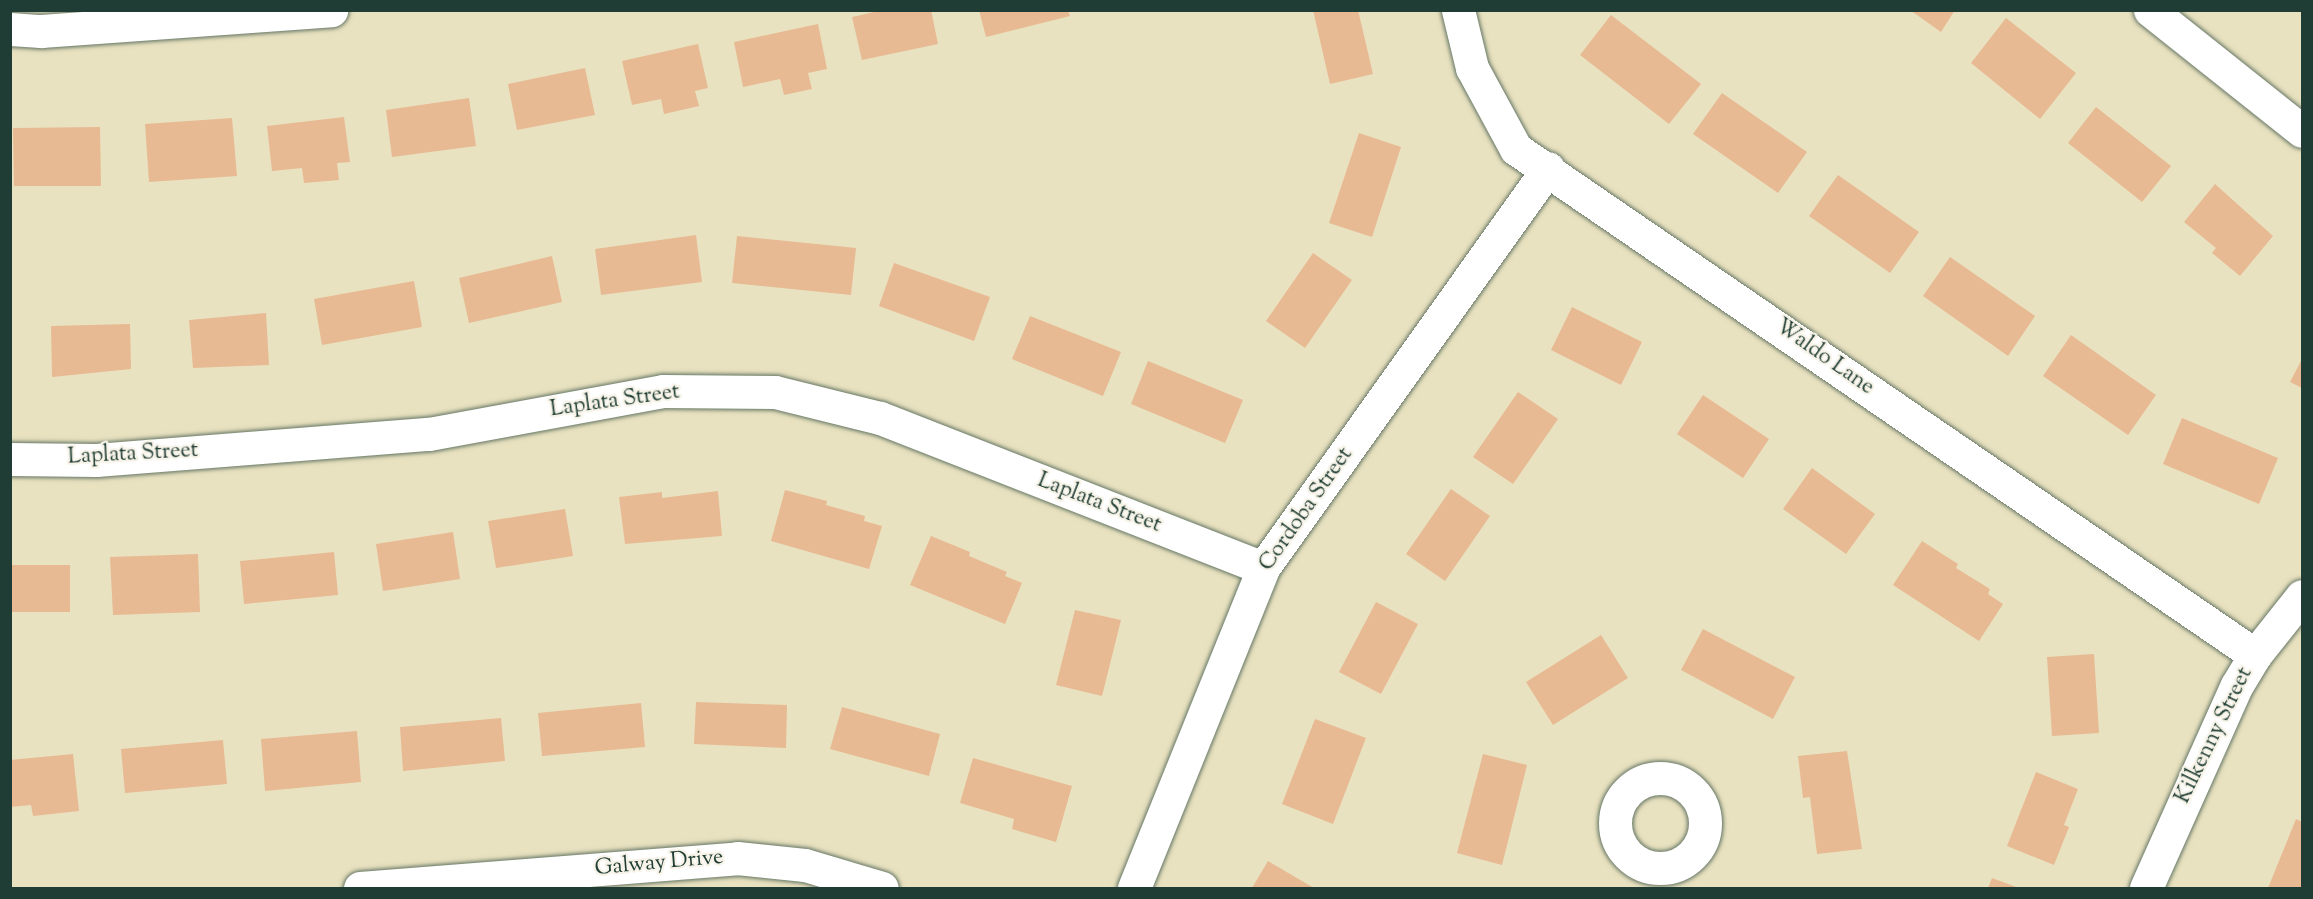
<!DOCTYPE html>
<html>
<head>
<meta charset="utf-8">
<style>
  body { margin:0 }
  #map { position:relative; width:2313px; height:899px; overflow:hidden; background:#e9e2c0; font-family:"Sorts Mill Goudy",serif }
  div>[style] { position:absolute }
  .building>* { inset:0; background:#e7ba93 }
  .roads { filter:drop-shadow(0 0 2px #667765) drop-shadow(0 0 2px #667765) }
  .minor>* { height:33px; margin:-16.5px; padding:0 16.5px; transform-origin:16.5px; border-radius:16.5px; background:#fff }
  .minor>.ring { margin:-16.5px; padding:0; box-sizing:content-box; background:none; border:33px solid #fff; border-radius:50% }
  span { translate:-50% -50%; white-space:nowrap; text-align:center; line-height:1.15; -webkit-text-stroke:4.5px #f7f3e8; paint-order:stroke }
  .street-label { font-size:22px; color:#1f3d34 }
  .frame { position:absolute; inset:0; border:12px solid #1f3d34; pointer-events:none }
</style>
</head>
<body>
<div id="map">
  <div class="building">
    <div style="clip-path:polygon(883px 10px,931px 10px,938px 44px,862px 60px,852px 17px)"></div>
    <div style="clip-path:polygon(979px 10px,1068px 10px,1070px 16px,986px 37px)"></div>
    <div style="clip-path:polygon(1313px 10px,1358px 10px,1373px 74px,1330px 84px)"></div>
    <div style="clip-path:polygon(1910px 10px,1955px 10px,1941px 32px)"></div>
    <div style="clip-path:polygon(1611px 15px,1701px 84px,1669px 124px,1580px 55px)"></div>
    <div style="clip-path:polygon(2006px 18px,2076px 73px,2040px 119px,1971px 63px)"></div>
    <div style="clip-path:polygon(818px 24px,827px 69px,808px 73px,812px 89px,784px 95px,780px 79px,743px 87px,734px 42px)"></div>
    <div style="clip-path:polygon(698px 44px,708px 88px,695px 91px,699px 106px,664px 114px,661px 99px,632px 105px,622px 61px)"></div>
    <div style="clip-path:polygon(585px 68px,595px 115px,517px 130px,508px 84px)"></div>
    <div style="clip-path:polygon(1722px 93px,1807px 152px,1778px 193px,1693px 134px)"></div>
    <div style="clip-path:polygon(469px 98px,476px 146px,392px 157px,386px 110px)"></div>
    <div style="clip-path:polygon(2096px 107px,2171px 166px,2142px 202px,2068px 143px)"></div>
    <div style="clip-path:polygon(344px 117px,350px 162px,337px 163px,339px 180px,304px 183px,302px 168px,272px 171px,267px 126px)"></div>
    <div style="clip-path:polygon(232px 118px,237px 176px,149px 182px,145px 124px)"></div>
    <div style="clip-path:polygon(100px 127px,101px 186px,14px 186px,13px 128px)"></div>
    <div style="clip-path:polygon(1359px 133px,1401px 147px,1372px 237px,1329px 223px)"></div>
    <div style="clip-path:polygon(1838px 175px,1919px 232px,1890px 273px,1809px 216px)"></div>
    <div style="clip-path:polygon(2215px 184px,2273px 236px,2240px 276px,2212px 253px,2216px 248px,2184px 222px)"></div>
    <div style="clip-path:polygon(696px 235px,702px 282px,601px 295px,595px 249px)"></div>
    <div style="clip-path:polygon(737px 236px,856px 248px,851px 295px,732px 283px)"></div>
    <div style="clip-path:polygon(1313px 253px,1352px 280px,1305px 348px,1266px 321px)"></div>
    <div style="clip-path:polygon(552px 256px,562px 302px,469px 323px,459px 278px)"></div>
    <div style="clip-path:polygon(1950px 257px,2035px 316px,2008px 356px,1923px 296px)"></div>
    <div style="clip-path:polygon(894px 263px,990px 297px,974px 341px,879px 306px)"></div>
    <div style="clip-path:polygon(414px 281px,422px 327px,322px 345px,314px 299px)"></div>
    <div style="clip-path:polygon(1572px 307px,1642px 342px,1621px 385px,1551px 350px)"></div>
    <div style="clip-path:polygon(266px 313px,269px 365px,193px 368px,189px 320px)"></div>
    <div style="clip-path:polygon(1030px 316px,1121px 352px,1103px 396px,1012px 359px)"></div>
    <div style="clip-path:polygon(130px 324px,131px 369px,52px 377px,51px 326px)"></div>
    <div style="clip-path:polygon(2071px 335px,2156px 395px,2128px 435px,2043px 376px)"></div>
    <div style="clip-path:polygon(2302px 359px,2302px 388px,2290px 382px)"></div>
    <div style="clip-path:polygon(1148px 361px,1243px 400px,1225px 443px,1131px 404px)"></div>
    <div style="clip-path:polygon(1518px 392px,1558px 419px,1513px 484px,1473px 457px)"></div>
    <div style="clip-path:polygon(1703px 395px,1769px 439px,1743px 478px,1677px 434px)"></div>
    <div style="clip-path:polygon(2182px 418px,2278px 458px,2259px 504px,2163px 464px)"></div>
    <div style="clip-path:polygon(1812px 468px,1875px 514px,1846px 554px,1783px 509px)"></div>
    <div style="clip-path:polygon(1451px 489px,1490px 516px,1445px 581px,1406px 554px)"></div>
    <div style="clip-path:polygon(785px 490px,827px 501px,826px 505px,865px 516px,864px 521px,882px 526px,869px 569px,771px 541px)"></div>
    <div style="clip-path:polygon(718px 491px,722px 536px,625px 544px,619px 497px,662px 492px,662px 498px)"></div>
    <div style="clip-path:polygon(565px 509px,573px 556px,496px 568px,488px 521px)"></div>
    <div style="clip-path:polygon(453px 532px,460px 579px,383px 591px,376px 544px)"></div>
    <div style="clip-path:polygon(931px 536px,970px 552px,969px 556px,1007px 572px,1005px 576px,1022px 583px,1005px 624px,910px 585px)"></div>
    <div style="clip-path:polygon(1922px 541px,1958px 564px,1956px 568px,1990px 589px,1988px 594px,2003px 604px,1979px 641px,1893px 585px)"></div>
    <div style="clip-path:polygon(334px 552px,338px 595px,244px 604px,240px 561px)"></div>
    <div style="clip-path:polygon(198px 554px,200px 612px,113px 615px,110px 557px)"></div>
    <div style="clip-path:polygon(10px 565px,70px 565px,70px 612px,10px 612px)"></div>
    <div style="clip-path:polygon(1376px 602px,1418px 624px,1381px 694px,1339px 672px)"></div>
    <div style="clip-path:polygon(1075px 610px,1121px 620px,1102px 696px,1056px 685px)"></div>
    <div style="clip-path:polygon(1703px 629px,1795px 677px,1773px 719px,1681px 670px)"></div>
    <div style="clip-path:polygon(1601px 635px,1628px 678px,1553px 725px,1526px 682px)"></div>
    <div style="clip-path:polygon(2094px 654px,2099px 733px,2052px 736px,2047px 657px)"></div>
    <div style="clip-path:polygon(696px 702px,787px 705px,786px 748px,694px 744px)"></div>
    <div style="clip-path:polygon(641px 703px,645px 747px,542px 756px,538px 713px)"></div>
    <div style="clip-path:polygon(842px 707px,940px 734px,929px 776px,830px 749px)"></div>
    <div style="clip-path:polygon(501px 718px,505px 761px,403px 771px,400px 727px)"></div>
    <div style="clip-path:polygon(1315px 719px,1366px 738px,1333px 824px,1282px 804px)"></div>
    <div style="clip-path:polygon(357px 731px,361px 782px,265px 791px,261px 739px)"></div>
    <div style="clip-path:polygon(223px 740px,227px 784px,125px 793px,121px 749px)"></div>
    <div style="clip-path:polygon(1847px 751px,1862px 849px,1817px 854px,1810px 797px,1803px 798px,1798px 756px)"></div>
    <div style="clip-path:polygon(73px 754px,79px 811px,33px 816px,31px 805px,10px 807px,10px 760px)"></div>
    <div style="clip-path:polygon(1483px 754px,1527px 765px,1502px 865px,1457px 853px)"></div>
    <div style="clip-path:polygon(973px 758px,1072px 786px,1056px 842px,1012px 829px,1014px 819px,960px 803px)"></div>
    <div style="clip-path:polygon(2036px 772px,2078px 789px,2064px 825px,2069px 827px,2054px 865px,2007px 846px)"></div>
    <div style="clip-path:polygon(2296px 819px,2302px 822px,2302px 888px,2268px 888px)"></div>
    <div style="clip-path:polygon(1268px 861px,1314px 888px,1252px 888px)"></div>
    <div style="clip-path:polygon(1992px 878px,2019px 888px,1988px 888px)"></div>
  </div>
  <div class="roads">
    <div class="minor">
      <div style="left:1458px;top:10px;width:60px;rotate:76.4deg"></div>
      <div style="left:1472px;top:68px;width:92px;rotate:61.5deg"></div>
      <div style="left:1516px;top:149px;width:896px;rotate:34.4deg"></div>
      <div style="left:2150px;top:10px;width:194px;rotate:38.5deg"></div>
      <div style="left:10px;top:29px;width:31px;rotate:4deg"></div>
      <div style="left:41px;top:31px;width:291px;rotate:-4.1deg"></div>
      <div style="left:10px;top:459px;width:86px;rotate:0.7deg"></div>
      <div style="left:96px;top:460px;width:334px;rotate:-4.5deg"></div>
      <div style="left:429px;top:434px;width:238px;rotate:-10.4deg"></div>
      <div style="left:663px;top:391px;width:112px;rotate:0.5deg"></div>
      <div style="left:775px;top:392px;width:108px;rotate:13.9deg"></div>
      <div style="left:880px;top:418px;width:411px;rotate:21.4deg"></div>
      <div class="ring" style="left:1615px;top:778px;width:57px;height:57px"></div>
      <div style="left:360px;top:888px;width:378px;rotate:-4.5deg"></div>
      <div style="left:737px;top:858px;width:68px;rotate:5.9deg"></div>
      <div style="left:805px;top:865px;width:80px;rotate:16.6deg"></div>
      <div style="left:1134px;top:888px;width:345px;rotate:-68deg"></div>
      <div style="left:1263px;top:568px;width:491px;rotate:-54.5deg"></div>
      <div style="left:2146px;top:888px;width:222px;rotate:-65.9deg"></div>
      <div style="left:2237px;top:685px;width:35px;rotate:-59deg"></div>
      <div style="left:2255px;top:655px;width:75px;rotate:-51.5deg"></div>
    </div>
  </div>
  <div class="street-label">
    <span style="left:1824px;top:358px;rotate:35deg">Waldo Lane</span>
    <span style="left:615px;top:402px;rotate:-8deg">Laplata Street</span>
    <span style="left:133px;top:455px;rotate:-3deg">Laplata Street</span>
    <span style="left:1099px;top:504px;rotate:21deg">Laplata Street</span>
    <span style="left:1307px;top:510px;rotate:-55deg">Cordoba Street</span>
    <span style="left:2215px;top:736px;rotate:-64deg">Kilkenny Street</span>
    <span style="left:659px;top:864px;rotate:-5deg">Galway Drive</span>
  </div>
  <div class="frame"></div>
</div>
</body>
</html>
